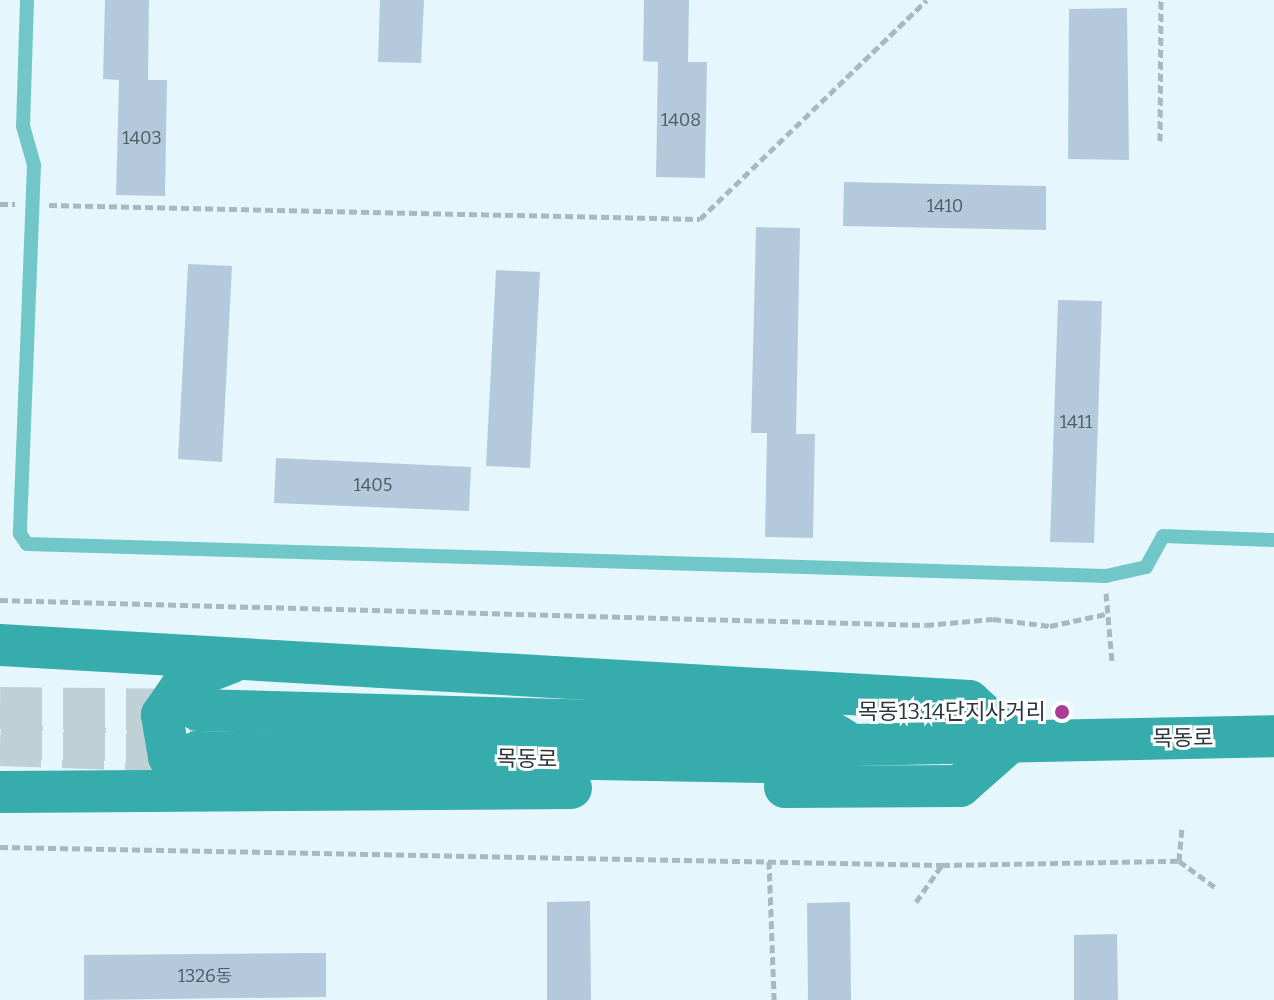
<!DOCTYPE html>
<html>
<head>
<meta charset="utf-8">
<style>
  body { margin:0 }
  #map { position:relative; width:1274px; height:1000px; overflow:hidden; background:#e5f7fd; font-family:Bitter,"Noto Sans KR",serif }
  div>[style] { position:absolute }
  .building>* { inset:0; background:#b4cadc }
  .secondary-tunnel>* { height:42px; margin-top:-21px; transform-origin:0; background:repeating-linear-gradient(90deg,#c0d1d6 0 42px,transparent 0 63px) }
  .path>* { height:5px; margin-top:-2.5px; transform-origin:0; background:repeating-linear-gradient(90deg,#a9b9be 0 8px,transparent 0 12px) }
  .lane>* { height:14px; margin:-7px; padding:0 7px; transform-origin:7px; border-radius:7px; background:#71c7c8 }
  .secondary>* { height:42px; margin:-21px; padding:0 21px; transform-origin:21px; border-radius:21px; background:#36acad }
  .dots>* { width:22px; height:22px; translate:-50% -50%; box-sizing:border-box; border:4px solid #fff; border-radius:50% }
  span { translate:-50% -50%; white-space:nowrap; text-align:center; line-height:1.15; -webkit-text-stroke:6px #fff; paint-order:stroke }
  .number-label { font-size:18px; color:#4d5c63 }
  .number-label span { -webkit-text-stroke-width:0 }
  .poi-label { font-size:22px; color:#2b373b }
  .right { translate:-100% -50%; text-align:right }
  .street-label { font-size:22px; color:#2b373b }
</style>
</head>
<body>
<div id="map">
  <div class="building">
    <div style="clip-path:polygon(105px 0,149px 0,148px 80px,167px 80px,165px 196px,116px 195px,119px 80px,103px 79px)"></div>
    <div style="clip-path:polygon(380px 0,424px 0,421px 63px,378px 62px)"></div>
    <div style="clip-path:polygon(644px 0,689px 0,688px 62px,707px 62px,705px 178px,656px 177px,658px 62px,643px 61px)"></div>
    <div style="clip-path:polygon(1127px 8px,1129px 160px,1068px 159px,1069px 9px)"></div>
    <div style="clip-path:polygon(844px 182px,1046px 186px,1046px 230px,843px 226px)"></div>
    <div style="clip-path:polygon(756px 227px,800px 228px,796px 434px,815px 434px,813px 538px,765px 537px,767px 433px,751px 433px)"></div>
    <div style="clip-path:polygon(188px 264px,232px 266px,222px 462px,178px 459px)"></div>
    <div style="clip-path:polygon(496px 270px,540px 272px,530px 468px,486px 466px)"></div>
    <div style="clip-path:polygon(1058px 300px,1102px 301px,1094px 543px,1050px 542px)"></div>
    <div style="clip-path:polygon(276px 458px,471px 467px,469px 511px,274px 503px)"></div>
    <div style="clip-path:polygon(590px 901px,591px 1000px,547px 1000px,547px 902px)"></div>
    <div style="clip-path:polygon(850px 902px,851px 1000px,808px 1000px,807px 903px)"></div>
    <div style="clip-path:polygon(1117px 934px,1118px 1000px,1074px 1000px,1074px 935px)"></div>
    <div style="clip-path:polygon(326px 953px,326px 997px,84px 1000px,84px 955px)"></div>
  </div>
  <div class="secondary-tunnel">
    <div style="left:0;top:708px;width:198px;rotate:0.6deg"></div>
    <div style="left:0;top:745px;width:197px;rotate:2deg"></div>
  </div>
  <div class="path">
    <div style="left:1160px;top:141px;width:141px;rotate:-89.6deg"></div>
    <div style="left:0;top:204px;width:15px"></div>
    <div style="left:49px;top:205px;width:651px;rotate:1.23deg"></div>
    <div style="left:700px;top:219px;width:315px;rotate:-44deg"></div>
    <div style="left:1106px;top:593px;width:69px;rotate:85deg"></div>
    <div style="left:0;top:600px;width:926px;rotate:1.55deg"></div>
    <div style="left:926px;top:625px;width:67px;rotate:-5.1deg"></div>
    <div style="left:993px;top:619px;width:57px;rotate:7deg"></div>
    <div style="left:1050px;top:626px;width:57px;rotate:-12.1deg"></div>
    <div style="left:0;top:847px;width:942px;rotate:1.09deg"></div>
    <div style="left:942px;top:865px;width:237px;rotate:-1deg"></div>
    <div style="left:1179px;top:861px;width:46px;rotate:36.1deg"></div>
    <div style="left:769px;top:861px;width:139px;rotate:87.9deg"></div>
    <div style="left:1179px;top:861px;width:33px;rotate:-85deg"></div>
    <div style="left:916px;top:902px;width:45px;rotate:-54.9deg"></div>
  </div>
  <div class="lane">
    <div style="left:27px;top:0;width:126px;rotate:91.8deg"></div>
    <div style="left:23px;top:126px;width:41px;rotate:74.2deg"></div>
    <div style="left:34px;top:165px;width:369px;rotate:92.2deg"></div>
    <div style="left:20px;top:534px;width:12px;rotate:55deg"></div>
    <div style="left:27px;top:544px;width:1079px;rotate:1.7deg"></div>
    <div style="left:1106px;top:576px;width:41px;rotate:-12.7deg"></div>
    <div style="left:1146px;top:567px;width:35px;rotate:-61deg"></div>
    <div style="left:1163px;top:536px;width:111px;rotate:2.1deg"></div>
  </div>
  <div class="secondary">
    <div style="left:0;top:645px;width:971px;rotate:3.31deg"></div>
    <div style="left:969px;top:701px;width:58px;rotate:42.2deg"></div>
    <div style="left:198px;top:710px;width:625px;rotate:1.56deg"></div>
    <div style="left:823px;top:727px;width:34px;rotate:32deg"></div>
    <div style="left:197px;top:752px;width:627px;rotate:1.01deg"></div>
    <div style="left:824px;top:763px;width:33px;rotate:-33deg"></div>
    <div style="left:852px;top:745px;width:422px;rotate:-1.2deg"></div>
    <div style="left:212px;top:785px;width:23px;rotate:-160deg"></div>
    <div style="left:190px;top:777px;width:29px;rotate:-136deg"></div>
    <div style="left:169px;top:757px;width:43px;rotate:-99.5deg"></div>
    <div style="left:162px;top:715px;width:42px;rotate:-55.6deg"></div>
    <div style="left:186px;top:680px;width:49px;rotate:-21.4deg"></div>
    <div style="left:785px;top:787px;width:175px;rotate:-0.3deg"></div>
    <div style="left:960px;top:786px;width:69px;rotate:-41.5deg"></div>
    <div style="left:0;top:792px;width:571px;rotate:-0.4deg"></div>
  </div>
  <div class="dots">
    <div style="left:1062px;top:712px;background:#ad3c97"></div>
  </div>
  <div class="number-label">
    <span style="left:681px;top:120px">1408</span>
    <span style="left:142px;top:138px">1403</span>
    <span style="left:945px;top:206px">1410</span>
    <span style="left:1076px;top:422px">1411</span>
    <span style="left:373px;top:485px">1405</span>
    <span style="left:205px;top:976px">1326동</span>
  </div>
  <div class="poi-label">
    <span class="right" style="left:1046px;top:712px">목동13.14단지사거리</span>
  </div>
  <div class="street-label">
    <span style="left:1183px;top:738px;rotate:-1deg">목동로</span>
    <span style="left:527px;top:759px;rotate:1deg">목동로</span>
  </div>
</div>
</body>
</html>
